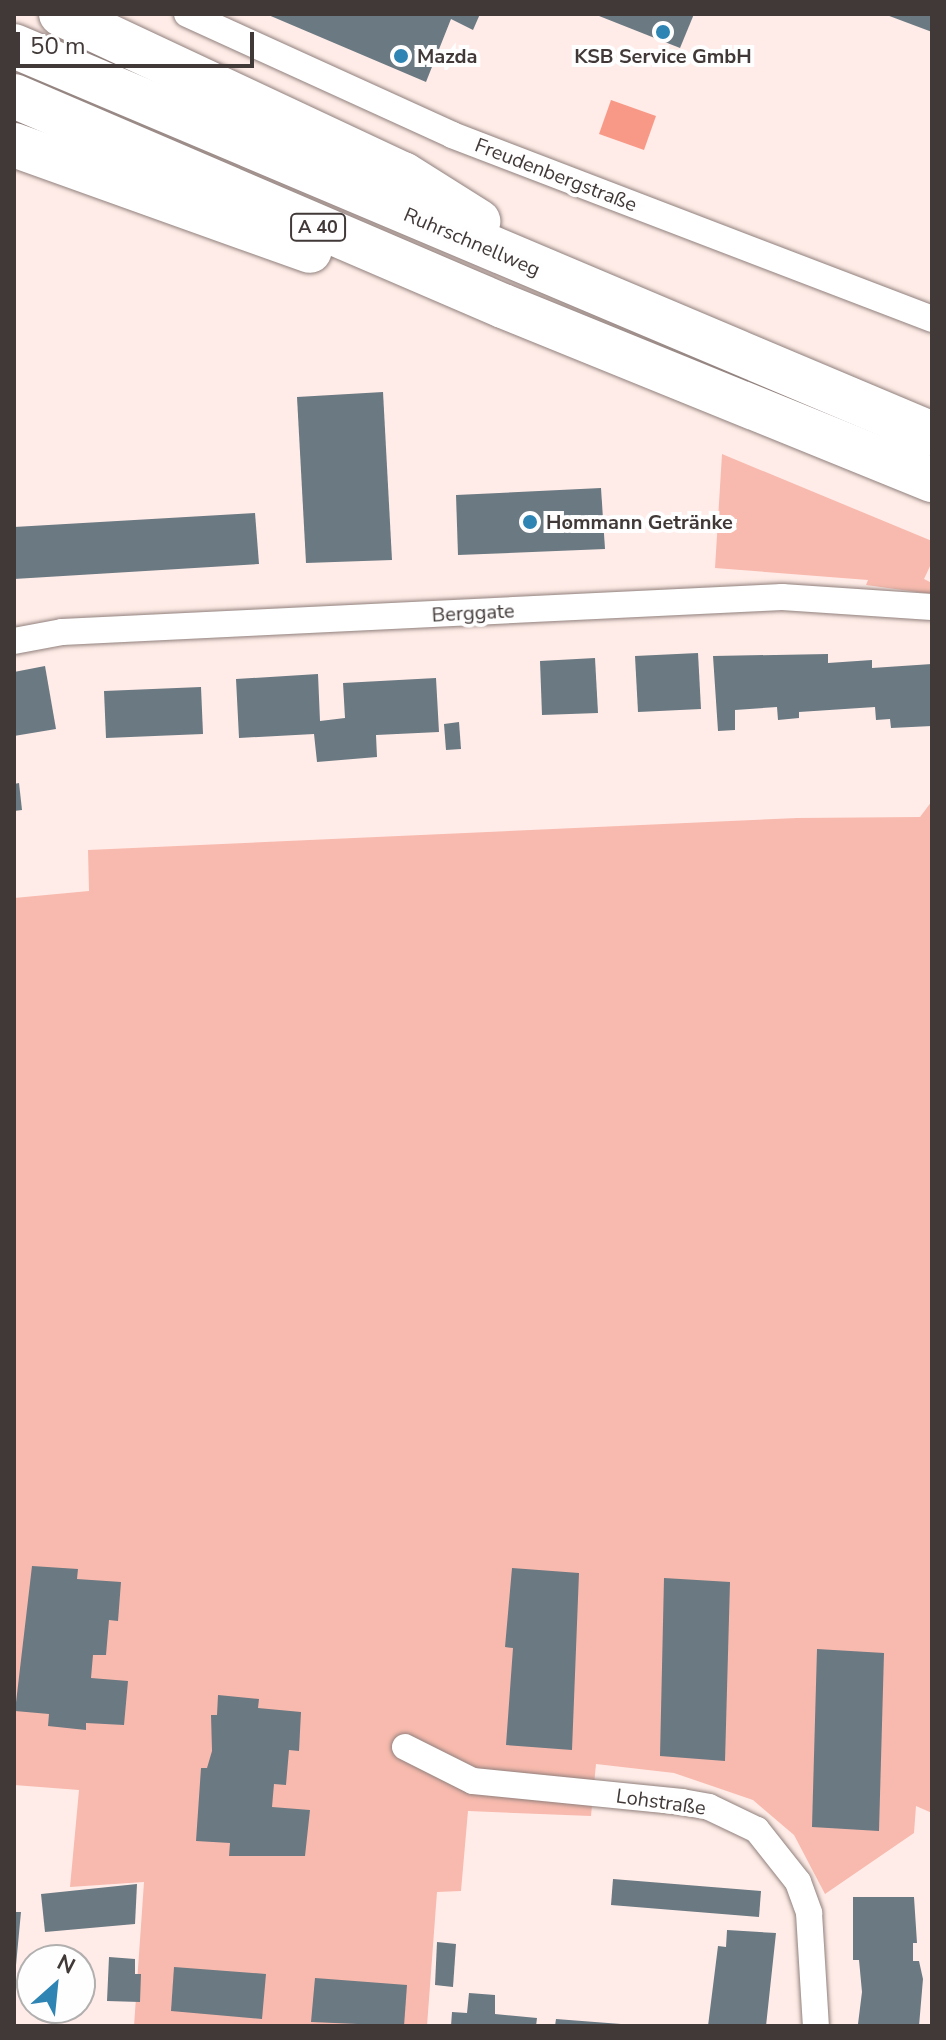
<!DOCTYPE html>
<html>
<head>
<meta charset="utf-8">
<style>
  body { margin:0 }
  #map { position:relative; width:946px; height:2040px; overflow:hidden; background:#ffece8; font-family:"Nunito Sans",sans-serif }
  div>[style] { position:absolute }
  .green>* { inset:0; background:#f8baae }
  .water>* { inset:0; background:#f89987 }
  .building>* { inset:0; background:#6b7982 }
  .roads { filter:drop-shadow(0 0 2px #90807c) drop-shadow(0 0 2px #90807c) }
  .minor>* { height:26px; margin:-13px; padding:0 13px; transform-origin:13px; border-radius:13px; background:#fff }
  .motorway>* { height:44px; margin:-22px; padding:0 22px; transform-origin:22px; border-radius:22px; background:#fff }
  .dots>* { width:22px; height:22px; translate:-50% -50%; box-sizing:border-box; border:4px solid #fefefe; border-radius:50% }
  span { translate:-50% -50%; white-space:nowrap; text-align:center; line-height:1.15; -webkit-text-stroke:8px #fefefe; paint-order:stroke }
  .shield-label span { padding:2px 6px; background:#fefefe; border:2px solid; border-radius:6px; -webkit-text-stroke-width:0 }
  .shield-label { font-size:18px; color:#413938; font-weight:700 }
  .poi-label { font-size:20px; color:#413938; font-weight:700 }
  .left { translate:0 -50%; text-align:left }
  .street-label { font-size:20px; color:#413938 }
  .frame { position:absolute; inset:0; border:16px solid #413938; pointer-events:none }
  .north { position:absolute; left:16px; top:1944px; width:80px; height:80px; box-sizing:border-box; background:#fefefe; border:2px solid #b2afaf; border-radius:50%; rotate:27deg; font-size:22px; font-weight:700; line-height:32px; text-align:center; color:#413938 }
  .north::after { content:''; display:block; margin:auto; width:28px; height:36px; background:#2e84b3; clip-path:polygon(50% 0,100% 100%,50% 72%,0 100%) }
  .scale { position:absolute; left:16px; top:32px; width:238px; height:36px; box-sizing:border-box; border:4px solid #413938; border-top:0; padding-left:10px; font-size:24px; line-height:28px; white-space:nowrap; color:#413938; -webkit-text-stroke:6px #fefefe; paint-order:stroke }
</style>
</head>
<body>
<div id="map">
  <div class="green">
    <div style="clip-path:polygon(722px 454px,932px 541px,932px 562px,924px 579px,932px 583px,932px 594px,866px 585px,868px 580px,715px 568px)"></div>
    <div style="clip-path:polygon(932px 801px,932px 1813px,916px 1806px,914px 1833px,825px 1894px,794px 1835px,753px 1800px,674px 1773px,596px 1764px,591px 1816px,468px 1811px,461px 1891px,437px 1892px,427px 2026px,134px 2026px,144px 1882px,70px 1887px,79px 1790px,14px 1785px,14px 898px,89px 891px,88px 850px,797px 818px,920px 817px)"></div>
  </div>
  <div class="water">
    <div style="clip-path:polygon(611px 100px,656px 116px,644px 150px,599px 134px)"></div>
  </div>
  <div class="building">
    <div style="clip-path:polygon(266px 14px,480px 14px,473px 30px,451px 19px,426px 82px)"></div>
    <div style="clip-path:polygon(594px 14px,694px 14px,680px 48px)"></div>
    <div style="clip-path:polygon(885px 14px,932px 14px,932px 32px,884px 14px)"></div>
    <div style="clip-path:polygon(383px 392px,392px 560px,306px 563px,297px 397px)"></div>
    <div style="clip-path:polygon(601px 488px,605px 549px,458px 555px,456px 495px)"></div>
    <div style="clip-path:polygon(255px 513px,259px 564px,14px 579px,14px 527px)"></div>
    <div style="clip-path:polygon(698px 653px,701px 709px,638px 712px,635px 656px)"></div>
    <div style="clip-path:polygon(828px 654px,828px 663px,872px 660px,872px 668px,932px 664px,932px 726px,891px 728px,890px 719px,876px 720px,875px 707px,799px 712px,799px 718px,778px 720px,777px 707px,735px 710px,735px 730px,718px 731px,713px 656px)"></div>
    <div style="clip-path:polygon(595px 658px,598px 713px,542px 715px,540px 661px)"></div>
    <div style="clip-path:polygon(45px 666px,56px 729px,14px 736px,14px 672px)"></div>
    <div style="clip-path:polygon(318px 674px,320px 721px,345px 718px,343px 683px,436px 678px,439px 732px,376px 735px,377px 757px,317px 762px,314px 734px,239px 738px,236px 679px)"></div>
    <div style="clip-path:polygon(201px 687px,203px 734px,106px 738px,104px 691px)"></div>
    <div style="clip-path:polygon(459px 722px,461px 749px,446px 750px,444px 724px)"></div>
    <div style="clip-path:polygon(19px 783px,22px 810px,14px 811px,14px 784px)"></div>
    <div style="clip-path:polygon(32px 1566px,78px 1569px,77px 1579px,121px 1582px,118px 1621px,109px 1620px,106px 1655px,93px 1655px,91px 1678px,128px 1681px,124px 1725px,86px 1723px,86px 1730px,48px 1726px,49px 1714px,15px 1711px)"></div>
    <div style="clip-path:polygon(512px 1568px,579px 1573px,572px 1750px,506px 1745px,513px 1648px,505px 1647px)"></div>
    <div style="clip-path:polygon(664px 1578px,730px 1582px,725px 1761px,660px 1756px)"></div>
    <div style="clip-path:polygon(817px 1649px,884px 1653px,879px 1831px,812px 1827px)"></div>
    <div style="clip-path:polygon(218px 1695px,259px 1699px,258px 1708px,301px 1712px,299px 1751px,289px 1750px,286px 1785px,274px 1784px,272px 1807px,310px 1810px,305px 1856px,229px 1856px,230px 1843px,196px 1841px,201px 1768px,207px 1768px,212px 1751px,211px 1715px,217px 1715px)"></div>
    <div style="clip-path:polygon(613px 1879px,761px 1891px,759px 1917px,611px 1905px)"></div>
    <div style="clip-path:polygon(137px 1884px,135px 1924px,45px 1932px,41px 1894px)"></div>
    <div style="clip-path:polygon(853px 1897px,914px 1897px,917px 1943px,913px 1943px,913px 1961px,919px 1961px,923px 1979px,919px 2026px,858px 2024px,862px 1992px,859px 1960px,853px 1960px)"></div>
    <div style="clip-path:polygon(14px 1912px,21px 1912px,16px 1965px,14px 1965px)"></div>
    <div style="clip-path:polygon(727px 1930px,776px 1933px,766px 2026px,708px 2026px,718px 1946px,726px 1947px)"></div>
    <div style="clip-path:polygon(437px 1942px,456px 1944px,453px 1987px,435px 1985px)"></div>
    <div style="clip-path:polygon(109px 1957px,135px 1959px,135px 1974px,141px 1974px,140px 2002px,107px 2001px)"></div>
    <div style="clip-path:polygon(174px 1967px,266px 1974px,262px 2019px,171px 2011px)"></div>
    <div style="clip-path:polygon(315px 1978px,407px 1985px,404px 2026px,311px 2022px)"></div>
    <div style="clip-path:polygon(469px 1993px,495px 1995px,495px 2014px,537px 2018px,536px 2026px,451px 2026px,452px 2012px,467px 2013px)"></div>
    <div style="clip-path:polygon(556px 2019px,621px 2024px,620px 2026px,555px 2026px)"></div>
  </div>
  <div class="roads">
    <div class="minor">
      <div style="left:187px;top:14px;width:291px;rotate:24.5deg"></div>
      <div style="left:452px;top:135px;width:514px;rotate:20.97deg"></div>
      <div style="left:14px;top:641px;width:49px;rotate:-10.6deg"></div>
      <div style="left:62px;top:632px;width:721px;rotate:-2.78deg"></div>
      <div style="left:782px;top:597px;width:150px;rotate:3.8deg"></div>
      <div style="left:405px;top:1747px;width:76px;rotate:26.6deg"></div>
      <div style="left:473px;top:1781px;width:210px;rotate:5.7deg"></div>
      <div style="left:682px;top:1802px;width:27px;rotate:10deg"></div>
      <div style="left:709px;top:1807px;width:53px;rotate:25.6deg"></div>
      <div style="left:757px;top:1830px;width:66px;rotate:51.7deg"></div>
      <div style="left:798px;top:1882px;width:33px;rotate:70deg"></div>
      <div style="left:809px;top:1913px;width:113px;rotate:86.5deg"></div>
    </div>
    <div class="motorway">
      <div style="left:61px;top:14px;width:378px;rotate:25.1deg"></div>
      <div style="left:403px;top:174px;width:89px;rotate:32.1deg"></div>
      <div style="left:14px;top:46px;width:997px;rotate:22.91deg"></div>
      <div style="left:14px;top:96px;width:532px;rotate:23.24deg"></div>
      <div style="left:503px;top:306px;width:463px;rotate:22.1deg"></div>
      <div style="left:14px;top:145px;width:314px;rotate:19.7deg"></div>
    </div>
  </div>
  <div class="dots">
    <div style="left:663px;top:32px;background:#2e84b3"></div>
    <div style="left:401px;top:56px;background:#2e84b3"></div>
    <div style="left:530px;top:522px;background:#2e84b3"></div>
  </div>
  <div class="shield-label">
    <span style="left:318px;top:227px">A 40</span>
  </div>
  <div class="poi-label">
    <span class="left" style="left:417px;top:56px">Mazda</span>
    <span style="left:663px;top:56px">KSB Service GmbH</span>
    <span class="left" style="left:546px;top:522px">Hommann Getränke</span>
  </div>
  <div class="street-label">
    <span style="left:556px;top:175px;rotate:21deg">Freudenbergstraße</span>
    <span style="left:472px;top:242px;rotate:23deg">Ruhrschnellweg</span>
    <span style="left:473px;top:613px;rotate:-3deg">Berggate</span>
    <span style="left:661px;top:1802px;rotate:8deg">Lohstraße</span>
  </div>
  <div class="frame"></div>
  <div class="north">N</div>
  <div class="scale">50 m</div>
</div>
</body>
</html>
